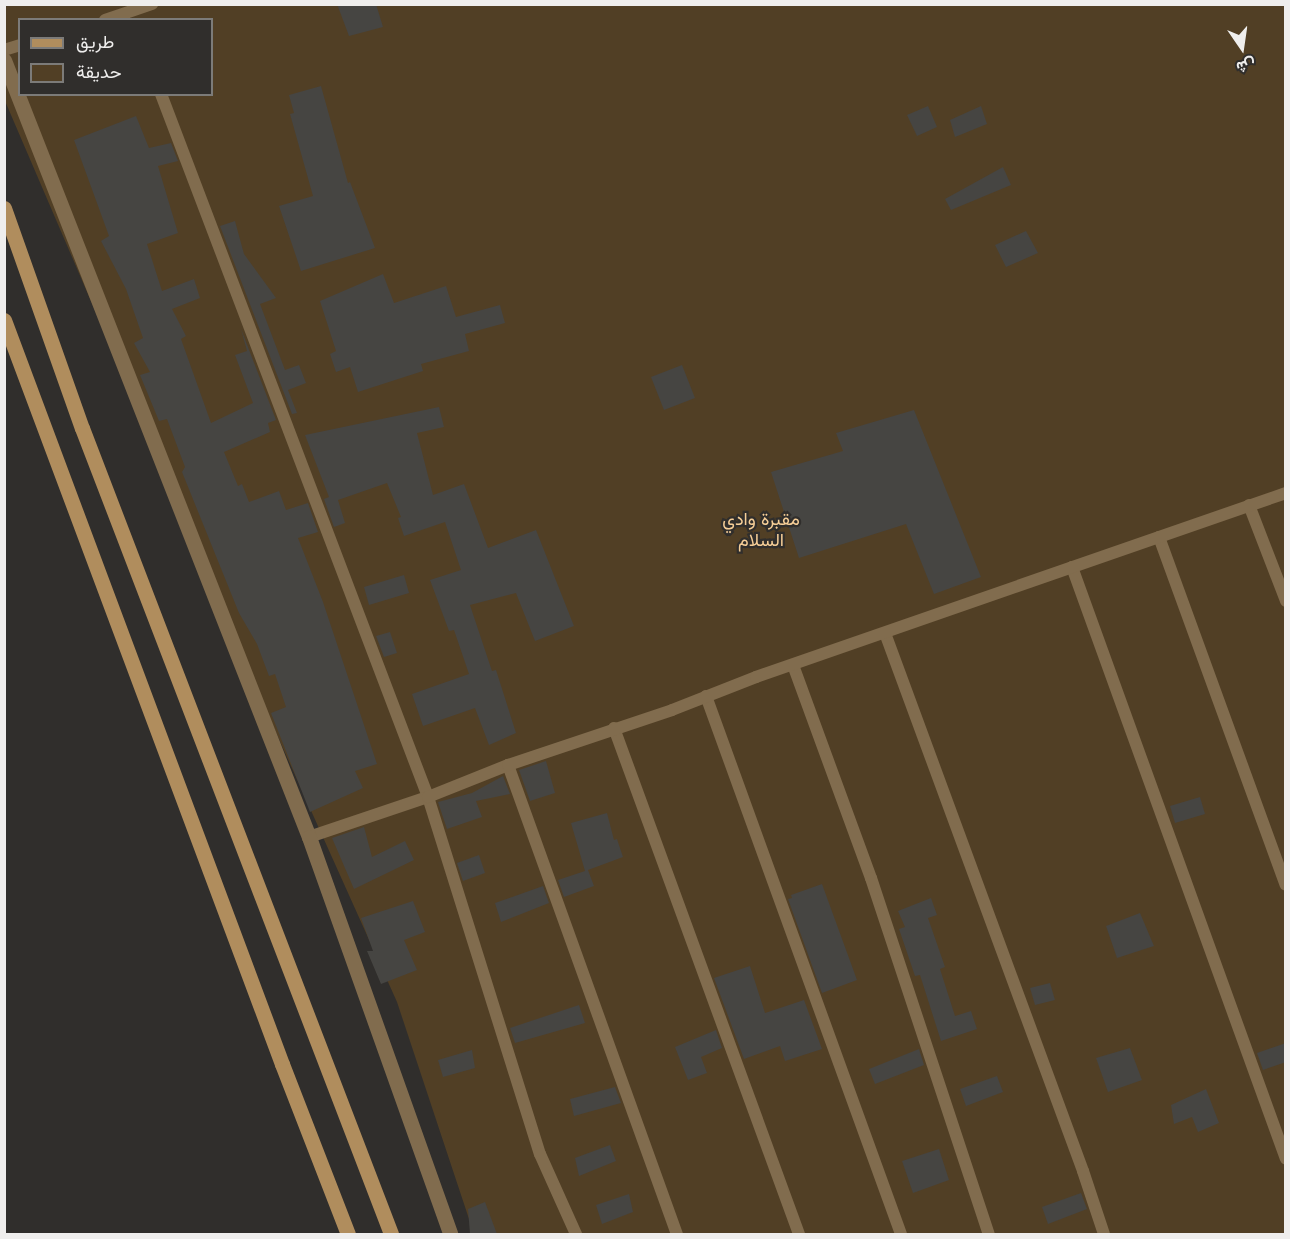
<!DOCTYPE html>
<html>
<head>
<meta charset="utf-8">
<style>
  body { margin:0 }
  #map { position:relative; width:1290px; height:1239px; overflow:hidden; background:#302e2c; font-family:Jost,Vazirmatn,sans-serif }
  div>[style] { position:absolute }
  .green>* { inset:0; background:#513f25 }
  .building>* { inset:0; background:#464542 }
  .service>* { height:12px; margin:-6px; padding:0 6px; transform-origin:6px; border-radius:6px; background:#816c4e }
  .minor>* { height:15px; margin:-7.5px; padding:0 7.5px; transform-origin:7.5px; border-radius:7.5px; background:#816c4e }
  .secondary>* { height:15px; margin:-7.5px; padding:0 7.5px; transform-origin:7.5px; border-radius:7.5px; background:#b08d5d }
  span { translate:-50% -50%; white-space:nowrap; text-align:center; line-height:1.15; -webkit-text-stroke:4.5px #302e2c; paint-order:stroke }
  .park-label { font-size:18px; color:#f6ce97 }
  .frame { position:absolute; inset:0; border:6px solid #efeeed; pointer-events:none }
  .legend { position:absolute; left:18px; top:18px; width:195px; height:78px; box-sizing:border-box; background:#302e2c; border:2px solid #7c7b79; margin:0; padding:8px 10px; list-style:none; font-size:18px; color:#efeeed }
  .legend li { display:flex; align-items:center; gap:12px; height:30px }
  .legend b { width:30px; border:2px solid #7c7b79 }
  .north { position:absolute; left:1212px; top:18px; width:60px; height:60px; -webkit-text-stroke:4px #302e2c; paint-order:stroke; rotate:167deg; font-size:16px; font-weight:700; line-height:24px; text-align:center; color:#efeeed }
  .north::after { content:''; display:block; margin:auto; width:21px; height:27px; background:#efeeed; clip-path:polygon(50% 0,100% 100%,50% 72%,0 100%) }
</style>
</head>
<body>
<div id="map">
  <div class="green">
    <div style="clip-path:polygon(evenodd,4px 5px,1285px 5px,1285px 1234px,474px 1234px,397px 1002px,282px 746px,5px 101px,4px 5px,20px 20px,212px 20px,212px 94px,20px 94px,20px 20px)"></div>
  </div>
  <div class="building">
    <div style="clip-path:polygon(337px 4px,376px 4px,383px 27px,349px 36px)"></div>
    <div style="clip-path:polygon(321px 86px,348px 183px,350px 182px,375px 248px,301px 271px,279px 206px,313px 196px,290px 114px,294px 113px,289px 95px)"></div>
    <div style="clip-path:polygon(928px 106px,937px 127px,917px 136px,907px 115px)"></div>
    <div style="clip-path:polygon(981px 106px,987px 124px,955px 137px,950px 120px)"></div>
    <div style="clip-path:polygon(136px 116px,149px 148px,171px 143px,178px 161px,158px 166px,178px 233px,147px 244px,162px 291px,194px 279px,200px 298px,172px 309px,186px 336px,181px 339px,211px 423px,253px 403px,235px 355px,247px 351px,241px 329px,276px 420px,268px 423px,270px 432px,224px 452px,238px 486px,242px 484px,249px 502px,279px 491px,286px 510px,308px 503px,318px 532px,298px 538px,323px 602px,377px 764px,355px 771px,363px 788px,310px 812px,271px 713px,286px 707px,275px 674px,269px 676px,257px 644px,239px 613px,182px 472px,185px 467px,167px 419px,159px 421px,140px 375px,150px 372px,134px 343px,143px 338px,126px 289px,101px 241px,109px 236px,74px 140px)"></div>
    <div style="clip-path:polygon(1003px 167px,1011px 185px,951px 210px,945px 199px)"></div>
    <div style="clip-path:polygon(235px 221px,244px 254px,276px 298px,260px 304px,285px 370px,299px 365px,306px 383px,288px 390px,297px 413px,292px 414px,220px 226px)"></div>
    <div style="clip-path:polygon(1026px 231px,1038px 253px,1006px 267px,995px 245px)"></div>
    <div style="clip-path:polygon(383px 274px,394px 303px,446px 286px,456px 317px,500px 305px,505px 323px,465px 334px,469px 351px,421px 364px,423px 371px,358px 392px,350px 367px,336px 372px,330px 354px,336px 351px,320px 301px)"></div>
    <div style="clip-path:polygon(682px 365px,695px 398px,664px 410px,651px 377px)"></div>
    <div style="clip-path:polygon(439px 407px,444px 427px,417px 433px,433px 495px,464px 484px,488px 548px,536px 530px,574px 626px,535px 641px,516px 593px,470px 605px,492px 671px,496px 670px,516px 733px,489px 745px,475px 708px,423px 726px,412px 694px,469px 674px,454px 630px,449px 631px,430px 580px,461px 570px,445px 522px,404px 536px,398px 518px,401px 517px,387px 483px,338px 500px,345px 523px,334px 527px,324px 499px,329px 497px,305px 435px)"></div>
    <div style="clip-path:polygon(914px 410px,981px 577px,934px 594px,906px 524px,799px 558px,771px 472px,843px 451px,836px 433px)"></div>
    <div style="clip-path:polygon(404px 575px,409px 593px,369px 605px,364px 587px)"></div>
    <div style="clip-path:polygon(390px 632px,397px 653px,384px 657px,376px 636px)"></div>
    <div style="clip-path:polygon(546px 761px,555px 793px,530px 801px,519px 770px)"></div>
    <div style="clip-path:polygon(503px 776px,510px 794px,476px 801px,482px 817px,447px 829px,438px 802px,472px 793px)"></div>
    <div style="clip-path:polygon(1200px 797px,1205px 814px,1175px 823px,1170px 806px)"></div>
    <div style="clip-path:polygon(607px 813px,614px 840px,617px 839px,623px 857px,588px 870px,594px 886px,564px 897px,558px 880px,585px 871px,571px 823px)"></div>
    <div style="clip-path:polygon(364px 827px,372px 857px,405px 841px,414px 860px,354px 889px,332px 838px)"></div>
    <div style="clip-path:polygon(479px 855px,485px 873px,463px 881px,457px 863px)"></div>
    <div style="clip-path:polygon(822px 884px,857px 980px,822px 993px,788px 899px,792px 898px,791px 895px)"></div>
    <div style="clip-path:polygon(543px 886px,549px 903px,501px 922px,495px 903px)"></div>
    <div style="clip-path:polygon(931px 898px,937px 915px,928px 918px,945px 967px,940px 969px,955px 1016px,971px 1011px,977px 1029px,941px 1041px,920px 975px,915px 976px,899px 929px,905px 927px,898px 911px)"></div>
    <div style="clip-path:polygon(413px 901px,425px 932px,404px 940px,417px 970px,381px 984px,367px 951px,373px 951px,361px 918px)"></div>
    <div style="clip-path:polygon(1140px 913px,1154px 946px,1117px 958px,1106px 926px)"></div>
    <div style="clip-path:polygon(750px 966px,765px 1013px,804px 1000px,822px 1049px,785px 1061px,780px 1046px,744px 1059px,714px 978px)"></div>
    <div style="clip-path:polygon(1050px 983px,1055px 1000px,1035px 1005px,1030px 988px)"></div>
    <div style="clip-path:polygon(579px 1005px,585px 1023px,515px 1043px,510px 1028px)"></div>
    <div style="clip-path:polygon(716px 1030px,722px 1048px,701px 1057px,707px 1073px,688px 1080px,675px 1047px)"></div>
    <div style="clip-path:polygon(1286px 1043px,1286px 1062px,1263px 1070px,1257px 1053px)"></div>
    <div style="clip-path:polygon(1130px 1048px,1142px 1080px,1108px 1092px,1096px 1058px)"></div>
    <div style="clip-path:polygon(919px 1049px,924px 1065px,875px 1084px,869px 1069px)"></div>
    <div style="clip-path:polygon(472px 1050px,475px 1068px,443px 1077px,438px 1060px)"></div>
    <div style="clip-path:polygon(997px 1076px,1003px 1092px,966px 1106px,960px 1089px)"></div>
    <div style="clip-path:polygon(615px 1087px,621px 1103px,574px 1116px,570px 1099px)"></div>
    <div style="clip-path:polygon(1206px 1089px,1219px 1123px,1198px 1132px,1192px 1117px,1174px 1124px,1171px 1105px)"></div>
    <div style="clip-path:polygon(610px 1145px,616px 1161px,579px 1176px,575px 1158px)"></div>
    <div style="clip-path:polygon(939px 1149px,949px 1180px,913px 1193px,902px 1161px)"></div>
    <div style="clip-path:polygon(1081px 1193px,1087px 1209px,1048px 1224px,1042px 1207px)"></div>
    <div style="clip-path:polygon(629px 1194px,633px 1212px,602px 1224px,596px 1205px)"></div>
    <div style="clip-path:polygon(485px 1202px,497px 1234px,470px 1234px,468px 1209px)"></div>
  </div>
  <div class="service">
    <div style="left:105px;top:20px;width:50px;rotate:-18.8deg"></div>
    <div style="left:4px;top:50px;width:17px;rotate:-17deg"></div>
    <div style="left:161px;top:94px;width:752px;rotate:69.2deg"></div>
    <div style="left:428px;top:797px;width:374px;rotate:72.6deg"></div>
    <div style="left:540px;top:1154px;width:88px;rotate:65.8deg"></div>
    <div style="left:1249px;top:505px;width:103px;rotate:68.9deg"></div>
    <div style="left:1159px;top:537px;width:370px;rotate:70deg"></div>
    <div style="left:1072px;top:567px;width:629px;rotate:70.13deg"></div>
    <div style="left:885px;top:633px;width:573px;rotate:69.79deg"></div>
    <div style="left:1083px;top:1171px;width:66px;rotate:71.6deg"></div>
    <div style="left:793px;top:665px;width:227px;rotate:69.9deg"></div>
    <div style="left:871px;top:878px;width:375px;rotate:71.7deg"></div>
    <div style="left:706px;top:696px;width:572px;rotate:70.08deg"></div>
    <div style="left:614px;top:728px;width:539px;rotate:69.92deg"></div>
    <div style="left:508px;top:765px;width:499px;rotate:70.2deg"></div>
    <div style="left:309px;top:837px;width:126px;rotate:-18.6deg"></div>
    <div style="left:428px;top:797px;width:86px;rotate:-21.8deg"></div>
    <div style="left:508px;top:765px;width:173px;rotate:-18.5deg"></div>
    <div style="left:672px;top:710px;width:90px;rotate:-21.4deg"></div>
    <div style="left:756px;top:677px;width:561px;rotate:-19.15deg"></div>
  </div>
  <div class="minor">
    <div style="left:4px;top:60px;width:835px;rotate:68.57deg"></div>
    <div style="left:309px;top:837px;width:421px;rotate:70.4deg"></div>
  </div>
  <div class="secondary">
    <div style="left:4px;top:208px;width:233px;rotate:70.5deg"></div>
    <div style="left:82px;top:428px;width:863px;rotate:69.02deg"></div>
    <div style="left:4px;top:320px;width:794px;rotate:69.51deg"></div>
    <div style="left:282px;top:1064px;width:182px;rotate:68.8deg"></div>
  </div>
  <div class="park-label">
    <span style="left:761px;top:530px">مقبرة وادي<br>السلام</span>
  </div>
  <div class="frame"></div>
  <ul class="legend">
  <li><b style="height:8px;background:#b08d5d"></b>طريق</li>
  <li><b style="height:16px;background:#513f25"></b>حديقة</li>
  </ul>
  <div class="north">ش</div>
</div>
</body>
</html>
